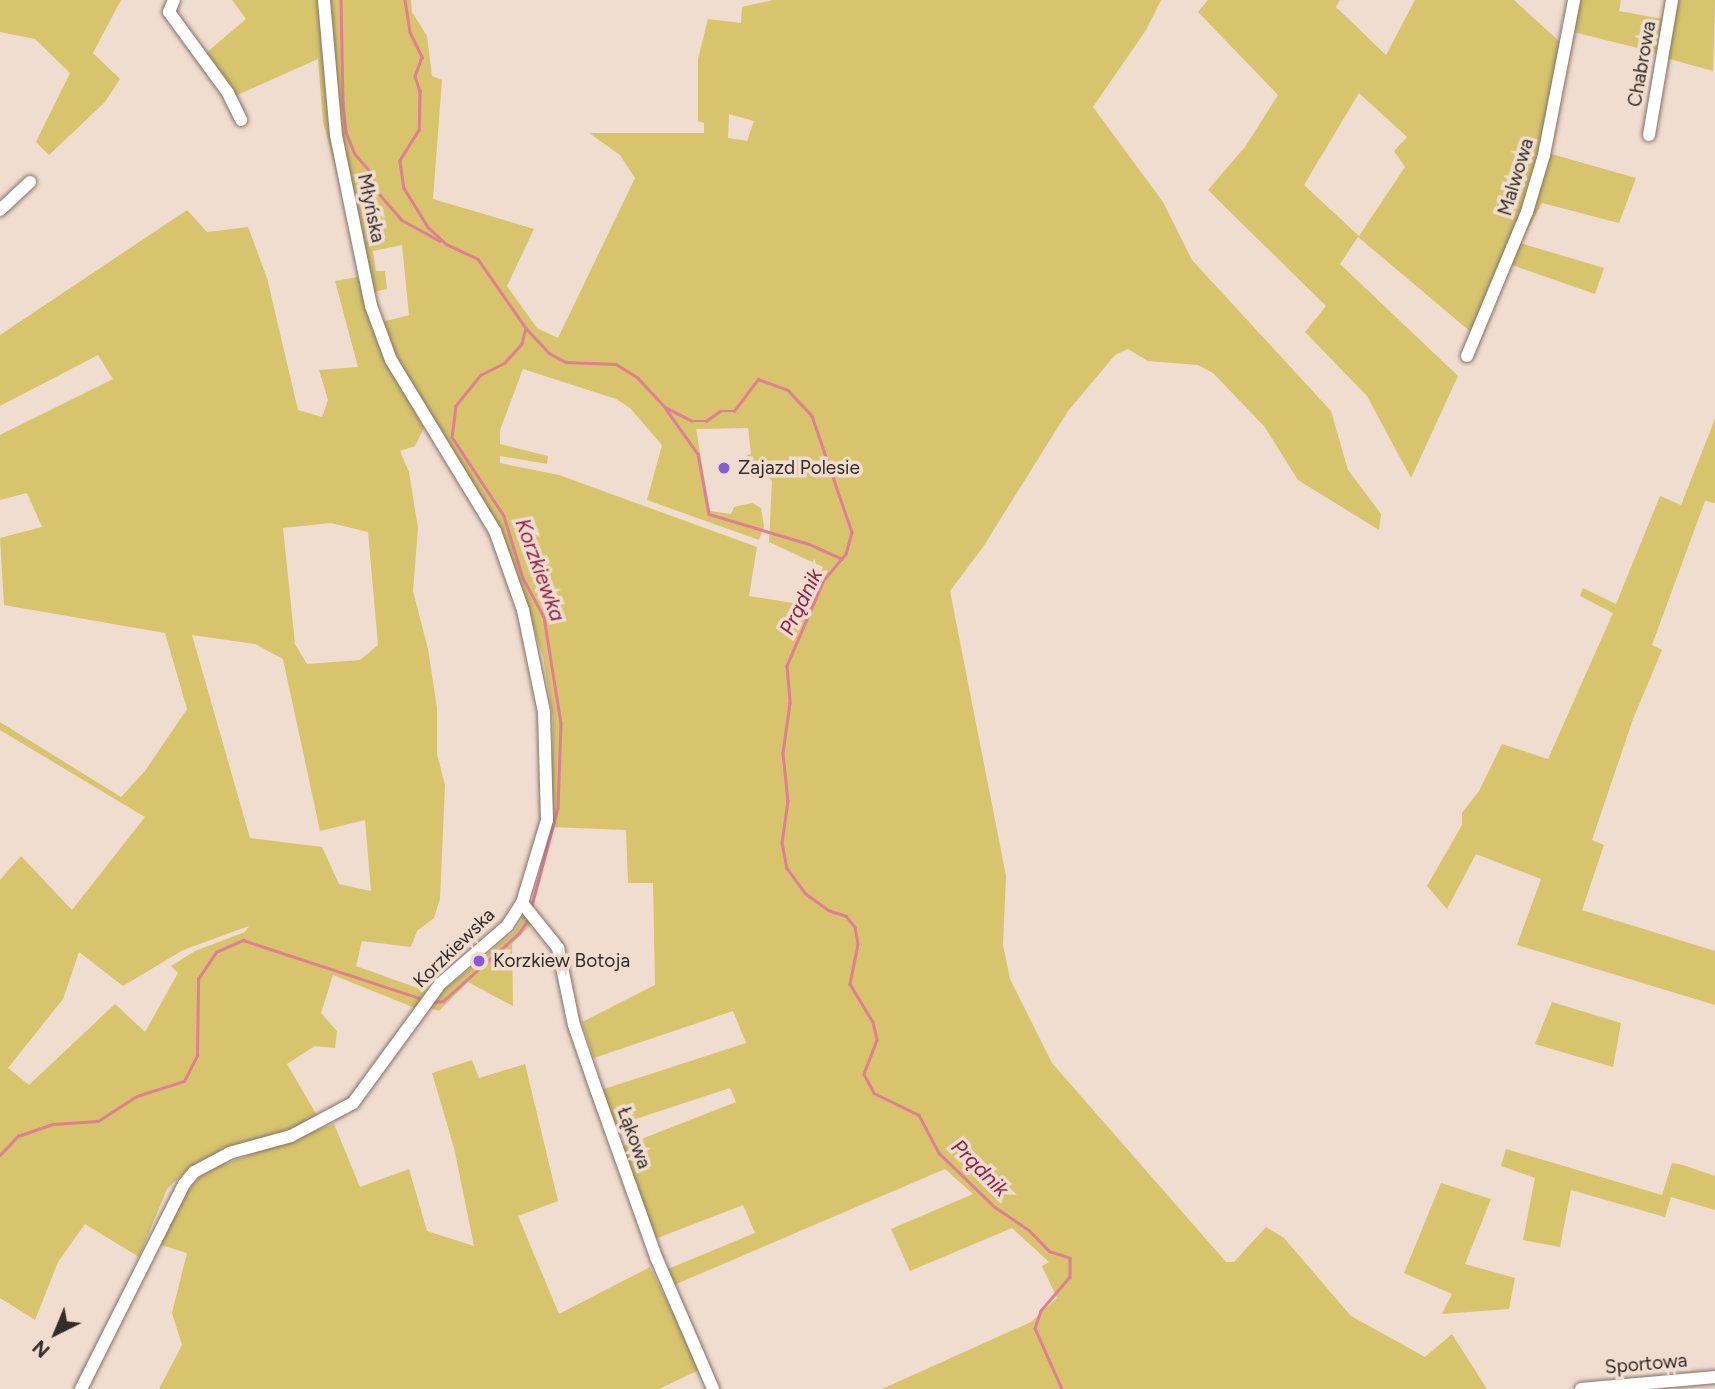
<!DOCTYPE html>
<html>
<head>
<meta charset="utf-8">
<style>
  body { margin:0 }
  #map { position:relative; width:1715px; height:1389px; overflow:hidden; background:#f1dcd0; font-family:Figtree,sans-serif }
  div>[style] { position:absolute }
  .green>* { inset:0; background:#d7c46d }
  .stream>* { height:2.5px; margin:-1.25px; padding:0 1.25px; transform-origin:1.25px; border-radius:1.25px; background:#e27d96 }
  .roads { filter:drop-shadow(0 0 2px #847166) drop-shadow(0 0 2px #847166) }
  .minor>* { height:12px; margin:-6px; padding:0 6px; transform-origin:6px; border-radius:6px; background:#fff }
  .dots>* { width:19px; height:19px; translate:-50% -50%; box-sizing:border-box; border:4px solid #f1dcd0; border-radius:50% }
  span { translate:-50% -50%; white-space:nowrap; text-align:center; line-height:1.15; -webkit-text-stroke:7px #f1dcd0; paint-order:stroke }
  .street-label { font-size:19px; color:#342c27 }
  .poi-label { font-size:19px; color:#342c27 }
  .left { translate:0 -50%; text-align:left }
  .water-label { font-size:21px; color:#961e48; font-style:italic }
  .north { position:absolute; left:21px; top:1298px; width:70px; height:70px; -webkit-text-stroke:5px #f1dcd0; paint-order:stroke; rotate:223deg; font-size:19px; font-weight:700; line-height:28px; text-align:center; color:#342c27 }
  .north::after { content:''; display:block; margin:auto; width:24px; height:32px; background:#342c27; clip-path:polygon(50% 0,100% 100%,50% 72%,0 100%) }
</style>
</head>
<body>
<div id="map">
  <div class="green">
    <div style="clip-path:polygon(0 0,121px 0,93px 53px,120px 79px,105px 102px,49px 155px,36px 142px,70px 73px,35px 39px,0 32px)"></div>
    <div style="clip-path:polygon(232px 0,318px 0,328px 121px,341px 186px,323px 122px,318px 59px,233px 97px,205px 54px,246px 19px)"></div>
    <div style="clip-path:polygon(evenodd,329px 0,411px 0,412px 12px,427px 36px,432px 76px,442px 80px,433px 199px,534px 229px,507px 286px,537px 328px,558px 338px,635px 178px,620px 155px,589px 133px,704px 133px,704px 123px,698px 121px,698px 59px,708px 19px,741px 23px,742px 7px,773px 0,1161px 0,1146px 30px,1093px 107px,1163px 202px,1192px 260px,1331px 411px,1348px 470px,1381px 514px,1379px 530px,1298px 480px,1264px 426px,1213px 373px,1198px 365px,1148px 361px,1128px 349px,1115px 355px,1068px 411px,983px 547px,950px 591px,1006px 876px,1003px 945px,1010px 979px,1052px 1063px,1226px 1262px,1234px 1262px,1266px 1227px,1284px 1238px,1351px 1316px,1425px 1357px,1452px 1334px,1487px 1389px,882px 1389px,1031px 1322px,1057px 1298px,1042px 1266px,1049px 1262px,1012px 1228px,910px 1271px,891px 1229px,973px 1194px,945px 1169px,674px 1285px,668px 1269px,755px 1233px,743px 1205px,655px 1239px,621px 1147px,736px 1102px,730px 1088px,614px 1126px,601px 1090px,746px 1043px,733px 1011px,594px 1058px,582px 1022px,655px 985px,653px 883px,628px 883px,626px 830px,551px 827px,553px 718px,543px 657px,506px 542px,394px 360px,382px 322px,409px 315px,402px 245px,373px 251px,376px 271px,385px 271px,387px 289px,374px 292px,338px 113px,329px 0,729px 114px,754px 121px,747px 141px,728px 138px,729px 114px,329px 0,523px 369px,616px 399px,630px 408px,662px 445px,647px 500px,759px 540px,764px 526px,761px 508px,752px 503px,734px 507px,731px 514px,710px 511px,696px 429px,748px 428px,751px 454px,747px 455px,772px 481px,769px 542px,823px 567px,805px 605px,749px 596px,757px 547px,559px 475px,500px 463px,500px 456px,547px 464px,548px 456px,500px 444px,500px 430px,523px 369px)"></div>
    <div style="clip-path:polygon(evenodd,1208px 0,1340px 0,1336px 7px,1386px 55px,1415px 0,1514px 0,1560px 42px,1570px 45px,1548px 153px,1636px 178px,1619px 223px,1542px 203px,1520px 243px,1604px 268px,1595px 294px,1509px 264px,1478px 338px,1358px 237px,1340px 264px,1458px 376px,1411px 478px,1367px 396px,1305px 332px,1326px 306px,1208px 190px,1245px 147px,1278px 95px,1198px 12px,1208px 0,1359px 93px,1407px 137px,1394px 151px,1405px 167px,1359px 236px,1304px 185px,1359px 93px)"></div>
    <div style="clip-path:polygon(1577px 0,1621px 0,1619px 11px,1668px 20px,1662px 54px,1573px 32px)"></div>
    <div style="clip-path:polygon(1674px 0,1715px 0,1713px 71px,1666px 58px)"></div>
    <div style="clip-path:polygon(evenodd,187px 210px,207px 232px,248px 227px,267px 278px,298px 410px,322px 417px,328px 400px,319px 370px,358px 367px,335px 281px,358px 277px,385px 359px,424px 428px,415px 446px,400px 451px,409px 472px,418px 528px,413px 591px,428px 649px,437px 708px,437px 754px,445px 785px,440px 899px,434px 918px,417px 931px,411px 947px,362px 941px,356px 966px,426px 991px,415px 1008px,333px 975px,321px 1013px,337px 1031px,335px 1048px,315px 1046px,287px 1064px,319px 1119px,217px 1153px,188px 1169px,167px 1189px,139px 1257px,85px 1224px,58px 1262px,35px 1320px,0 1298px,0 880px,21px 856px,72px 910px,145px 817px,0 730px,0 722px,121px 797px,145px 771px,187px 709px,165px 633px,4px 605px,0 538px,42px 527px,27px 493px,0 500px,0 435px,113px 379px,98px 355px,0 406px,0 335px,187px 210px,331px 523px,368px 532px,378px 645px,360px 660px,307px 664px,295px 644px,283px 528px,331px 523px,187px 210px,192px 635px,255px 644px,283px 659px,320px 831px,365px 820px,371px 891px,339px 884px,322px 847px,250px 838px,192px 635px,187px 210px,249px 926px,245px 932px,195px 951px,171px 966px,178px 973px,145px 1032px,115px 1004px,29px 1085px,8px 1068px,63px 999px,79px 952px,123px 986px,183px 950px,249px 926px)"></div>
    <div style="clip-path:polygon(1715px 419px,1715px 503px,1705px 501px,1652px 645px,1662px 650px,1633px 719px,1592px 840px,1604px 845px,1582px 910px,1715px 951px,1715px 1005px,1517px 945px,1541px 879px,1476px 854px,1447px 909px,1427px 886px,1462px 825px,1462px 813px,1479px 791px,1502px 744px,1548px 759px,1613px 613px,1580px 596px,1583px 588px,1616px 604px,1660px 496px,1681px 505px)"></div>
    <div style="clip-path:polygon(525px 915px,535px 921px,512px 943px,513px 1006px,468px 982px,439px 1011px,430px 1008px,443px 991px,514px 932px)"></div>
    <div style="clip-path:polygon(1552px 1002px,1621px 1023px,1613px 1067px,1535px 1044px)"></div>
    <div style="clip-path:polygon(472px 1060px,479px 1078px,525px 1064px,558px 1201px,518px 1216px,559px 1314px,650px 1267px,701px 1369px,659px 1389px,159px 1389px,182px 1345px,172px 1313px,187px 1253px,161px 1245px,182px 1197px,203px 1174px,222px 1165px,334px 1124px,360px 1187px,409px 1169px,427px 1231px,474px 1246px,454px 1148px,432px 1073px)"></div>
    <div style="clip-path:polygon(1506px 1149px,1662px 1195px,1672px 1163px,1683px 1165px,1715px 1176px,1715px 1210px,1671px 1197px,1665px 1217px,1571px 1190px,1560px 1247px,1523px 1240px,1535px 1178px,1501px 1166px)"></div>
    <div style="clip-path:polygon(1441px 1183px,1491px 1199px,1465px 1264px,1515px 1278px,1509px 1309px,1442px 1314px,1452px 1294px,1404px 1273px)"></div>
  </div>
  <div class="stream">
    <div style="left:341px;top:0;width:103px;rotate:88.9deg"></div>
    <div style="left:343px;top:103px;width:29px;rotate:84deg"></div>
    <div style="left:346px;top:132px;width:24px;rotate:68deg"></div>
    <div style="left:355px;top:154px;width:21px;rotate:49deg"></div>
    <div style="left:369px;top:170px;width:20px;rotate:72deg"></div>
    <div style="left:375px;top:189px;width:41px;rotate:48.9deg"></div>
    <div style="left:402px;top:220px;width:43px;rotate:28.9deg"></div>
    <div style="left:405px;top:0;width:32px;rotate:81deg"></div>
    <div style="left:410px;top:32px;width:28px;rotate:64deg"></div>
    <div style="left:422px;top:57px;width:20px;rotate:110deg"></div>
    <div style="left:415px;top:76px;width:16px;rotate:72deg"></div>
    <div style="left:420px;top:91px;width:39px;rotate:91deg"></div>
    <div style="left:419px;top:130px;width:36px;rotate:122deg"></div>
    <div style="left:400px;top:161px;width:27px;rotate:82deg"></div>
    <div style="left:404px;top:188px;width:46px;rotate:58.4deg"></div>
    <div style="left:428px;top:227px;width:25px;rotate:43deg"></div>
    <div style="left:446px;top:244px;width:35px;rotate:25deg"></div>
    <div style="left:478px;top:259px;width:84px;rotate:55.2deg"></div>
    <div style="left:526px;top:328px;width:34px;rotate:47deg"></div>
    <div style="left:549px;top:353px;width:19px;rotate:28deg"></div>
    <div style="left:566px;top:362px;width:50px;rotate:2.3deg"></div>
    <div style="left:616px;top:364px;width:26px;rotate:32deg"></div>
    <div style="left:638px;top:378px;width:40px;rotate:47deg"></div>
    <div style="left:665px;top:407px;width:30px;rotate:27deg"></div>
    <div style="left:692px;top:421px;width:14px"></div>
    <div style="left:706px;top:421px;width:17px;rotate:-36deg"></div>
    <div style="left:720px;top:411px;width:14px"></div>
    <div style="left:734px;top:411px;width:40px;rotate:-53deg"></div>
    <div style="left:758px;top:379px;width:32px;rotate:20deg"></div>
    <div style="left:788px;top:390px;width:35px;rotate:47deg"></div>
    <div style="left:812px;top:416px;width:123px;rotate:71deg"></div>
    <div style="left:852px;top:532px;width:23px;rotate:105deg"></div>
    <div style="left:846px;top:554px;width:34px;rotate:130deg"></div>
    <div style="left:824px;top:580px;width:94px;rotate:113.3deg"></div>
    <div style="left:787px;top:666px;width:37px;rotate:85deg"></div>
    <div style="left:790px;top:703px;width:50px;rotate:98deg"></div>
    <div style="left:783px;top:753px;width:48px;rotate:84.1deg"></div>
    <div style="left:788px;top:801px;width:42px;rotate:98.1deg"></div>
    <div style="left:782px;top:843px;width:25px;rotate:79deg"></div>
    <div style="left:787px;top:868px;width:31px;rotate:54deg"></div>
    <div style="left:805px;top:893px;width:29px;rotate:36deg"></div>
    <div style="left:828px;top:910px;width:19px;rotate:18deg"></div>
    <div style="left:846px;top:916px;width:14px;rotate:51deg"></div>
    <div style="left:855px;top:927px;width:17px;rotate:80deg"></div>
    <div style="left:858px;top:944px;width:41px;rotate:101.3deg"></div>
    <div style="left:850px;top:984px;width:44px;rotate:58.8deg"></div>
    <div style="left:873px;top:1022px;width:18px;rotate:77deg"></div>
    <div style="left:877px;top:1040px;width:36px;rotate:111deg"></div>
    <div style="left:864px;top:1074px;width:21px;rotate:62deg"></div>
    <div style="left:874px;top:1093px;width:50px;rotate:26.1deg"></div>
    <div style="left:919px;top:1115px;width:43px;rotate:62.2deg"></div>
    <div style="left:939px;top:1153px;width:78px;rotate:44deg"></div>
    <div style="left:995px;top:1207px;width:41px;rotate:34.1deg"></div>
    <div style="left:1029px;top:1230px;width:29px;rotate:46deg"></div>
    <div style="left:1049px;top:1251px;width:22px;rotate:18deg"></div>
    <div style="left:1070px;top:1258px;width:19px;rotate:90deg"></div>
    <div style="left:1070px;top:1277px;width:45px;rotate:130.5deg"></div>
    <div style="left:1041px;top:1311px;width:18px;rotate:109deg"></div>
    <div style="left:1035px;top:1328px;width:67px;rotate:66.1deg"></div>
    <div style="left:526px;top:328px;width:16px;rotate:104deg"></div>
    <div style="left:522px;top:344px;width:25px;rotate:132deg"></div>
    <div style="left:505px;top:363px;width:27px;rotate:153deg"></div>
    <div style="left:481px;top:375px;width:40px;rotate:129deg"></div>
    <div style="left:456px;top:406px;width:31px;rotate:97deg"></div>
    <div style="left:452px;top:437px;width:95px;rotate:56.6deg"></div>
    <div style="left:504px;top:516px;width:65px;rotate:73deg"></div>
    <div style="left:523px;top:578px;width:44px;rotate:61.7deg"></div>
    <div style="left:544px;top:617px;width:107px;rotate:80.9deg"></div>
    <div style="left:561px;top:723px;width:85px;rotate:92deg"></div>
    <div style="left:558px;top:808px;width:101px;rotate:104.9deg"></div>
    <div style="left:666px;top:409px;width:55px;rotate:54.6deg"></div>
    <div style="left:698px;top:454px;width:61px;rotate:79.6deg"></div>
    <div style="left:709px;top:514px;width:104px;rotate:16.7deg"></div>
    <div style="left:809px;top:544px;width:36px;rotate:24deg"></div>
    <div style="left:433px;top:1002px;width:10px;rotate:-6deg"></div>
    <div style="left:443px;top:1001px;width:102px;rotate:-41.8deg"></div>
    <div style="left:519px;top:933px;width:17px;rotate:-57deg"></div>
    <div style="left:0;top:1155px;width:26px;rotate:-47deg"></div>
    <div style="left:18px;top:1136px;width:37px;rotate:-19deg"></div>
    <div style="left:53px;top:1124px;width:45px;rotate:-3.8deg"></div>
    <div style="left:98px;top:1121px;width:46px;rotate:-32.7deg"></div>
    <div style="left:137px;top:1096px;width:49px;rotate:-17.7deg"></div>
    <div style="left:184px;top:1081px;width:29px;rotate:-63deg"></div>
    <div style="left:197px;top:1055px;width:76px;rotate:-89.2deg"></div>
    <div style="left:198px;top:979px;width:32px;rotate:-56deg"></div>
    <div style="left:216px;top:952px;width:30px;rotate:-24deg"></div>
    <div style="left:243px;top:940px;width:185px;rotate:18.2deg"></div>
  </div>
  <div class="roads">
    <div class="minor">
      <div style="left:174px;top:0;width:13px;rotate:113deg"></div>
      <div style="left:169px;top:12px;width:100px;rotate:53.9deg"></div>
      <div style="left:228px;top:93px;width:30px;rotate:64deg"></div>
      <div style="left:1649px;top:135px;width:137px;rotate:-80.3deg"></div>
      <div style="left:0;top:210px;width:41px;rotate:-43deg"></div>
      <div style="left:1467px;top:356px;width:156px;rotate:-67.4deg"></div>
      <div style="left:1527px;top:212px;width:59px;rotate:-73.4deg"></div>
      <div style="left:1544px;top:155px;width:158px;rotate:-79deg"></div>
      <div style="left:522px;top:903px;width:58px;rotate:51.3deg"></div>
      <div style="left:558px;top:948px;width:79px;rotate:78.3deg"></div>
      <div style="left:574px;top:1025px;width:71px;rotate:71.1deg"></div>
      <div style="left:597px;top:1092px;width:175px;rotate:70.3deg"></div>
      <div style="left:656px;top:1257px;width:144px;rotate:66.6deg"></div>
      <div style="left:81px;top:1389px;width:229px;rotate:-63.3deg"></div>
      <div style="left:184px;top:1184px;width:16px;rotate:-50deg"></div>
      <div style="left:194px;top:1172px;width:40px;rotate:-28deg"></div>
      <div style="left:229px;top:1153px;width:64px;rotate:-15.3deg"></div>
      <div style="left:291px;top:1136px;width:70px;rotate:-28deg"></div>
      <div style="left:353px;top:1103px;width:147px;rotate:-53.8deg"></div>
      <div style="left:440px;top:984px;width:89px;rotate:-40.9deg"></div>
      <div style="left:507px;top:926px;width:27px;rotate:-57deg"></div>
      <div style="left:522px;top:903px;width:87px;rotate:-73.2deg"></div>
      <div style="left:547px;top:820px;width:108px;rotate:-91.6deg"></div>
      <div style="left:544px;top:712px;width:104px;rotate:-101.6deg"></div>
      <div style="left:523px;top:610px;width:84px;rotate:-109.5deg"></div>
      <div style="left:495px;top:531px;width:200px;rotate:-121.3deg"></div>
      <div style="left:391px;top:360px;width:58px;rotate:-110.3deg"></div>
      <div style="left:371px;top:306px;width:175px;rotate:-101.6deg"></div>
      <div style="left:336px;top:135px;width:136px;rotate:-95.1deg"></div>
      <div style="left:1581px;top:1389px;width:135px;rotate:-5.1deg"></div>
    </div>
  </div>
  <div class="dots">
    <div style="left:724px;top:468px;background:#865bd5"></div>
    <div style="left:479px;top:961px;background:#865bd5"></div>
  </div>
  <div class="street-label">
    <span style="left:1642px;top:64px;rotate:-80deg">Chabrowa</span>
    <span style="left:1516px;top:177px;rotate:-73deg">Malwowa</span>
    <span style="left:371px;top:208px;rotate:78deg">Młyńska</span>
    <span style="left:454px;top:948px;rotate:-44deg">Korzkiewska</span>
    <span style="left:634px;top:1138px;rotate:70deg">Łąkowa</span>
    <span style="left:1646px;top:1364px;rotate:-5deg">Sportowa</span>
  </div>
  <div class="poi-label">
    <span class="left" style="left:738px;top:468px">Zajazd Polesie</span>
    <span class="left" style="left:493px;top:961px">Korzkiew Botoja</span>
  </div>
  <div class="water-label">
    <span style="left:540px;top:570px;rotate:70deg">Korzkiewka</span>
    <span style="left:801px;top:602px;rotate:-64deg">Prądnik</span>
    <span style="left:980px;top:1168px;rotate:45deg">Prądnik</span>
  </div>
  <div class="north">N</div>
</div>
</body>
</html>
